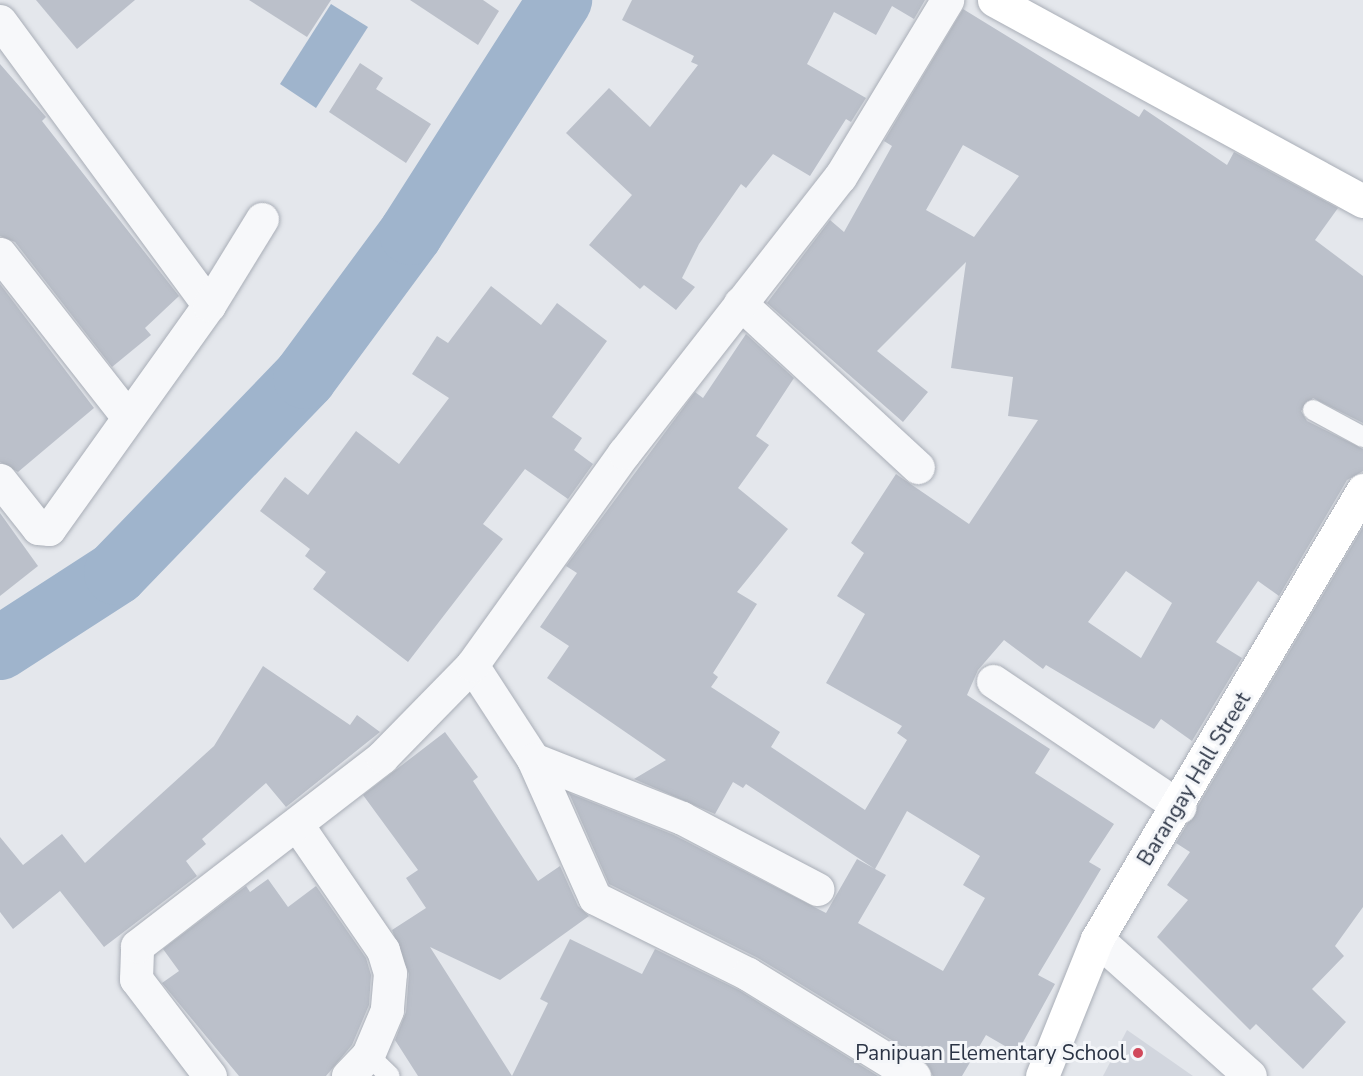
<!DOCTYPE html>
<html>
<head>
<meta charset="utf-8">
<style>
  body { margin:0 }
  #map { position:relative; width:1363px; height:1076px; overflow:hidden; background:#e4e7ec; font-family:"Nunito Sans",sans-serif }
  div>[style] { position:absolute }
  .built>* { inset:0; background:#d2d6de }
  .water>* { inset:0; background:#9fb4cc }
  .river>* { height:64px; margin:-32px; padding:0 32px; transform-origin:32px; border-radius:32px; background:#9fb4cc }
  .building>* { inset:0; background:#bbc0ca }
  .roads { filter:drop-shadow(0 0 2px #a9aeb7) drop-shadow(0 0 2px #a9aeb7) }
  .lane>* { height:20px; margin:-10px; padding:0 10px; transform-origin:10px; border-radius:10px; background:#f7f8fa }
  .street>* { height:33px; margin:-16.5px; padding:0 16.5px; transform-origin:16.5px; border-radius:16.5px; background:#f7f8fa }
  .secondary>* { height:33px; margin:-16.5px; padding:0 16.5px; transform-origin:16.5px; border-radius:16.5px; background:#fff }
  .dots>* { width:16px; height:16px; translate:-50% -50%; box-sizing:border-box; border:3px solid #f4f6f9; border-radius:50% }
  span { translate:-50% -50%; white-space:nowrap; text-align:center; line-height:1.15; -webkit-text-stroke:6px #f4f6f9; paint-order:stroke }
  .street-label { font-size:21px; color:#2b3445 }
  .poi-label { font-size:21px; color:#2b3445 }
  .right { translate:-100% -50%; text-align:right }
</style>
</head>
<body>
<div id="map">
  <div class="built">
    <div style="clip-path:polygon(1127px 1030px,1193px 1076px,1103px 1076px)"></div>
  </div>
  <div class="water">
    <div style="clip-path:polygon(331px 4px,368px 27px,316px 108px,280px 84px)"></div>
  </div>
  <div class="river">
    <div style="left:0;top:648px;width:138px;rotate:-32.9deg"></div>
    <div style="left:116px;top:573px;width:272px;rotate:-46deg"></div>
    <div style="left:305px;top:377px;width:179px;rotate:-53.6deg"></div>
    <div style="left:411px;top:233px;width:277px;rotate:-57.4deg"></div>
  </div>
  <div class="building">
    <div style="clip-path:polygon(36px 0,135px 0,77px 49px)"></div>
    <div style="clip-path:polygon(249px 0,331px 0,307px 37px)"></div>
    <div style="clip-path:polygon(410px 0,483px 0,499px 11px,478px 45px)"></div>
    <div style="clip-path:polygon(632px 0,925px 0,914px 19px,892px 6px,876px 35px,834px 12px,807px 64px,866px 98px,851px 122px,846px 119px,810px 176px,773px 154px,746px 188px,741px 184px,699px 244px,682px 278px,695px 287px,676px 310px,644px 285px,640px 289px,589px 245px,632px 195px,566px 133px,609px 88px,650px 127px,698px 65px,691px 62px,694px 56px,622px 20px)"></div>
    <div style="clip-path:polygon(evenodd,963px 9px,1139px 117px,1144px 109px,1227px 165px,1234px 152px,1338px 208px,1315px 240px,1363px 276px,1363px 423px,1313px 398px,1301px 411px,1307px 421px,1363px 449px,1363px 471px,1347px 480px,1279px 596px,1258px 581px,1216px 642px,1242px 658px,1192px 741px,1161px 719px,1154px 729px,1046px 665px,1043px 669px,1004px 640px,978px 670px,967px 695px,1050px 749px,1035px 773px,1114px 824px,1089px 862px,1101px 869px,1038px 975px,1055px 984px,1017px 1053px,986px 1035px,962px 1076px,933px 1076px,924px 1060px,758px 958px,609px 884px,569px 793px,674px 835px,826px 913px,857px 859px,886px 875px,858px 923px,943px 971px,985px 898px,963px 885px,980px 856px,907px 811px,875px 869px,746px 784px,743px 788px,733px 782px,715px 814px,634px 779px,666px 760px,547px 678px,569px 646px,540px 627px,577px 573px,566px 566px,695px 392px,703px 398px,746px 334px,794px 378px,756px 436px,769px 445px,738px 488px,788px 529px,737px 592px,757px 604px,713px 673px,718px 677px,711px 687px,780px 732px,771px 747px,865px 810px,907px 740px,897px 733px,902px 726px,826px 683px,865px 614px,837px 596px,864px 553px,851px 543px,896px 474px,969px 524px,1038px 420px,1008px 416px,1013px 377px,951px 368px,966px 262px,877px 351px,928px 392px,903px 422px,767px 303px,830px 220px,844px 232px,892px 146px,884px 141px,963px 9px,963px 145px,1019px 176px,974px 237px,926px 210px,963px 145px,963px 9px,1126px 571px,1172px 603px,1141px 658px,1088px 622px,1126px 571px)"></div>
    <div style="clip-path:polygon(360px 63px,383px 78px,376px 89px,431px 124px,406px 163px,329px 112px)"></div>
    <div style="clip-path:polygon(0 64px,46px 117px,42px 121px,179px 296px,145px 328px,151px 335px,112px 367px,15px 242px,0 236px)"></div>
    <div style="clip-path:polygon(0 284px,94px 408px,18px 472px,0 462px)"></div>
    <div style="clip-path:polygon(491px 286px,541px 325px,557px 303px,607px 341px,552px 417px,582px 438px,574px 450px,593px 464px,568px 499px,525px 469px,483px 524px,503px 539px,408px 662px,313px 589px,326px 572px,305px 556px,310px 549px,260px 511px,285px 477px,308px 495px,356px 431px,399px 464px,449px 398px,412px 374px,437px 336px,448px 343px)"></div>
    <div style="clip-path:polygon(0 513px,38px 566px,0 596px)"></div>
    <div style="clip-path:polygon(1363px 527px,1363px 907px,1335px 946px,1344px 956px,1312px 989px,1346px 1022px,1303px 1069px,1256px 1024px,1250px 1030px,1157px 937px,1188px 900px,1167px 885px,1190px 852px,1176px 843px)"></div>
    <div style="clip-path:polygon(263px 666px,350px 725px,357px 715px,380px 732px,286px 807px,266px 783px,202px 839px,206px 844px,186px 861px,197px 876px,104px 947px,60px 891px,13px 929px,0 912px,0 837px,23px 865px,62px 834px,85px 863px,214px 746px)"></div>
    <div style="clip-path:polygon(445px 732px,478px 777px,473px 781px,538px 881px,560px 866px,578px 906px,589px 916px,500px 980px,430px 947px,512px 1076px,418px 1076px,395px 1040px,406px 1012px,409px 974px,392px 930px,426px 908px,406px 878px,418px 870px,363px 795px)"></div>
    <div style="clip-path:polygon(268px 879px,288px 907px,316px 886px,366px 958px,371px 975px,369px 1005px,352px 1045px,326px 1076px,239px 1076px,162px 983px,179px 971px,163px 949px,246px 886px,250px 892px)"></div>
    <div style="clip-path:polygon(570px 939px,642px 974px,655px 949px,739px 990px,878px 1076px,512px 1076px,548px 1003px,540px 999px)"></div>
  </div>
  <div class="roads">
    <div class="lane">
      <div style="left:1313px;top:410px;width:57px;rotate:28.4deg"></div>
      <div style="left:368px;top:1055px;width:30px;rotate:44deg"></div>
    </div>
    <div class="street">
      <div style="left:0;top:21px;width:353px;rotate:53.7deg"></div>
      <div style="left:0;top:254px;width:207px;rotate:51.9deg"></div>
      <div style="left:740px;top:303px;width:242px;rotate:42.7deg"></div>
      <div style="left:0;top:480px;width:61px;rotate:51.6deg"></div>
      <div style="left:38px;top:528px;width:11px;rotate:5deg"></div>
      <div style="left:49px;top:529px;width:275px;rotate:-54.5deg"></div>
      <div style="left:209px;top:305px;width:101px;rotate:-58.4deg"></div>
      <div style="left:472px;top:665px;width:112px;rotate:57deg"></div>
      <div style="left:533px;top:759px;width:152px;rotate:66deg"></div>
      <div style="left:595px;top:898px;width:171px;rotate:26.4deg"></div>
      <div style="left:748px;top:974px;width:195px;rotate:31.6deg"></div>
      <div style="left:993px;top:681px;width:225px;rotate:34deg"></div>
      <div style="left:533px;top:759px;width:160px;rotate:21.6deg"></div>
      <div style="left:682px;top:818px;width:153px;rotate:27.7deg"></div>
      <div style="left:298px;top:826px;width:150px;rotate:55.6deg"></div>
      <div style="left:383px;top:950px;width:24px;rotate:73deg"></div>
      <div style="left:390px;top:973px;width:37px;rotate:95deg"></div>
      <div style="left:387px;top:1010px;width:49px;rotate:112.9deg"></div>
      <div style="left:368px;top:1055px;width:29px;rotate:134deg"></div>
      <div style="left:1097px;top:939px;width:205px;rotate:41.8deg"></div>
      <div style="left:210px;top:1076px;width:122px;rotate:-127.3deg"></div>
      <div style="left:136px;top:979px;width:33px;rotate:-88deg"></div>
      <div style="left:137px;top:946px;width:309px;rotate:-37.6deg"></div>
      <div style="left:382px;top:757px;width:129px;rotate:-45.6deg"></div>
      <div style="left:472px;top:665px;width:261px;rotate:-54.4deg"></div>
      <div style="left:624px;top:453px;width:350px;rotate:-52deg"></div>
      <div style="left:840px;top:177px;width:207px;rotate:-58.8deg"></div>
    </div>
    <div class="secondary">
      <div style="left:994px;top:0;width:420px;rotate:28.6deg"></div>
      <div style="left:1042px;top:1076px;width:148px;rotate:-68.1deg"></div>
      <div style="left:1097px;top:939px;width:522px;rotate:-59.36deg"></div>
    </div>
  </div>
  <div class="dots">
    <div style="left:1138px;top:1053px;background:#d1495b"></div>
  </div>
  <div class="street-label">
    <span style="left:1194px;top:779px;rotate:-59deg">Barangay Hall Street</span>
  </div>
  <div class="poi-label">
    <span class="right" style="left:1126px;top:1053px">Panipuan Elementary School</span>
  </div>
</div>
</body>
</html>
